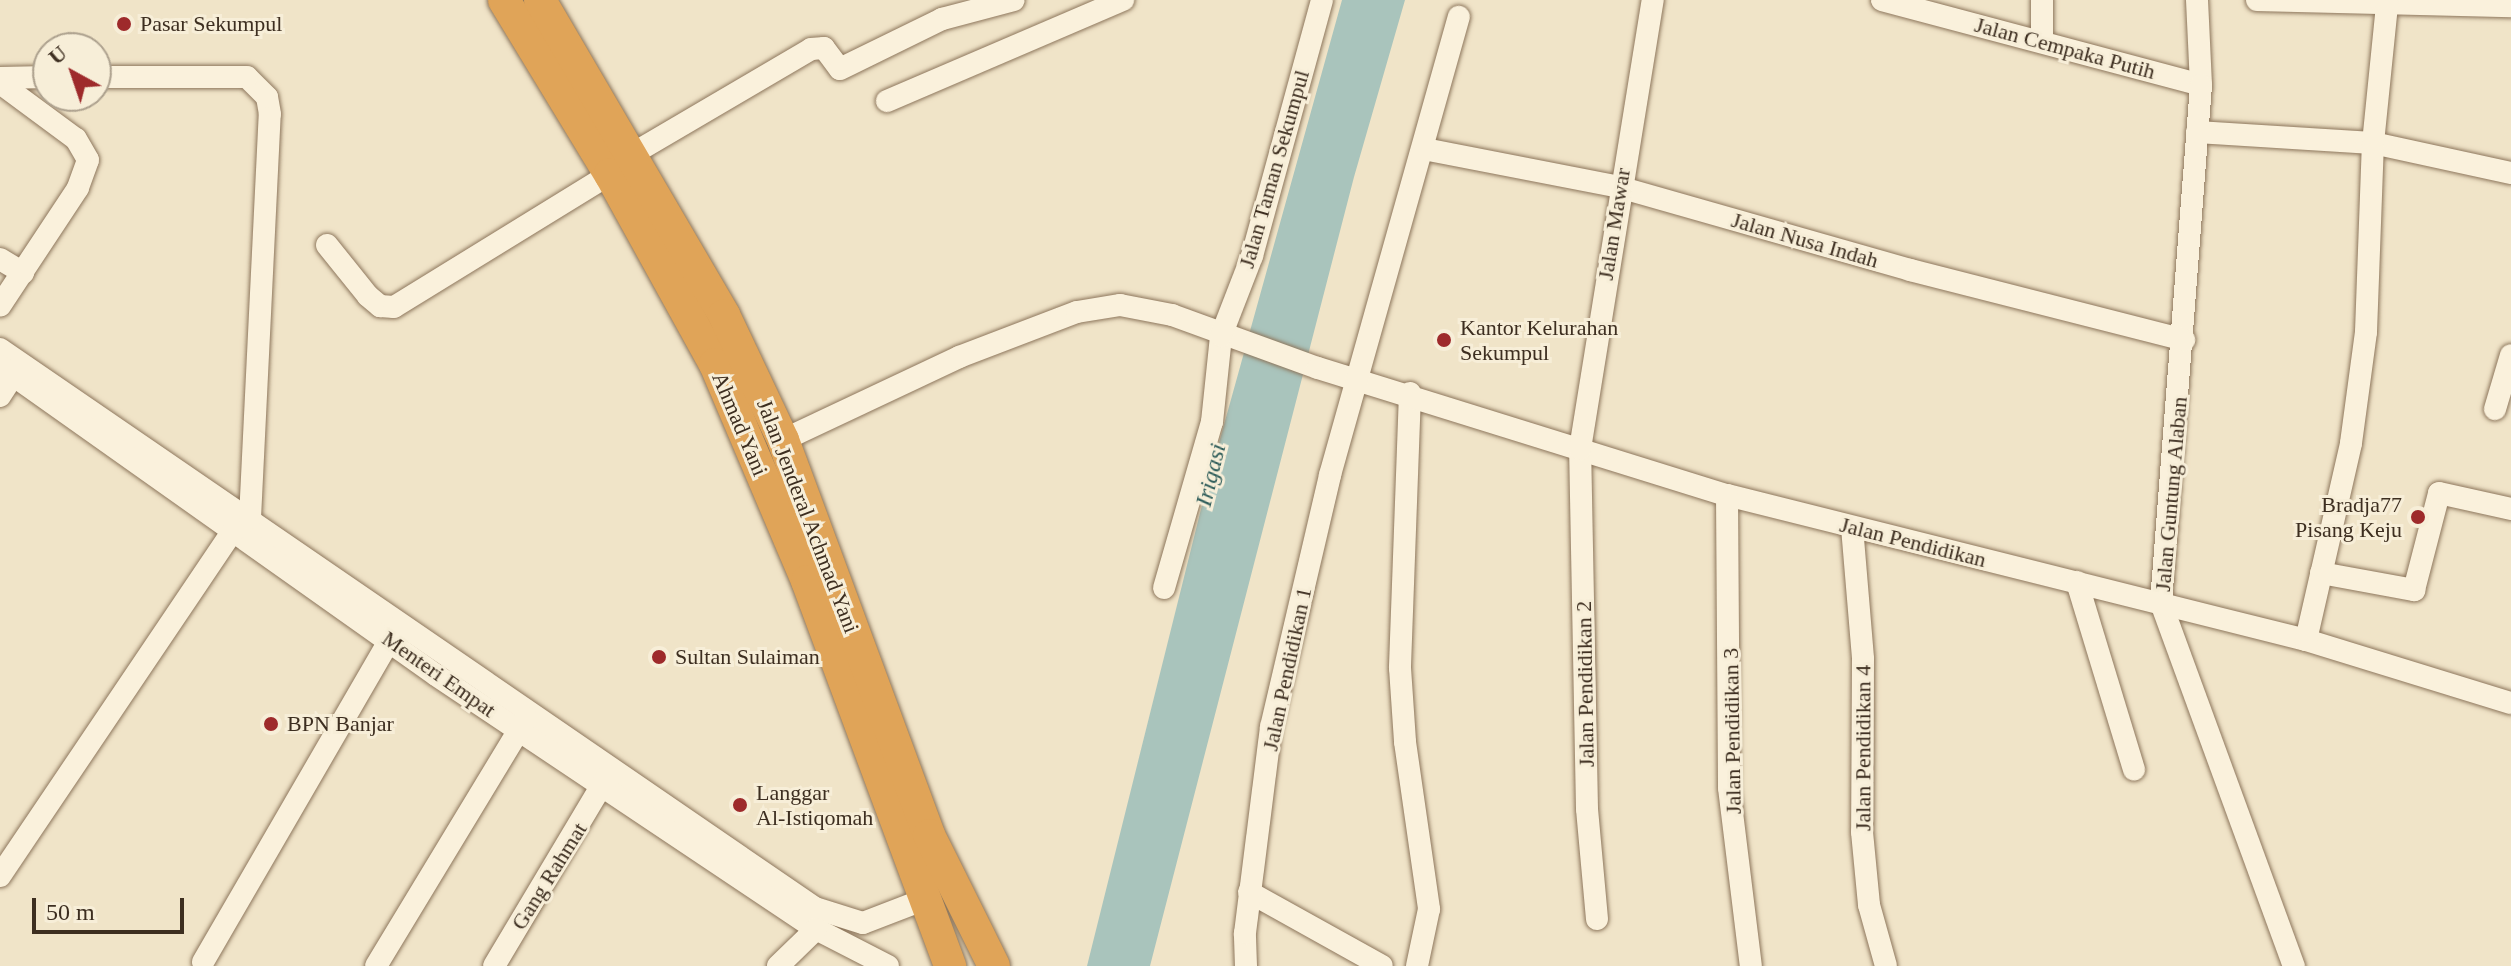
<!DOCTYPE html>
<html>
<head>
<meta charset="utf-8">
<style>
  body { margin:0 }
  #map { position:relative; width:2511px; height:966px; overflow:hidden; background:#f0e4c8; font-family:"Times New Roman",serif }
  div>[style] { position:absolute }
  .water>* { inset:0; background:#a9c4bc }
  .roads { filter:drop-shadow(0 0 2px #8d765c) drop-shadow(0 0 2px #8d765c) }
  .minor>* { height:22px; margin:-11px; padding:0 11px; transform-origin:11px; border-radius:11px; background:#faf1dc }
  .highway>* { height:32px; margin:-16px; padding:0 16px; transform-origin:16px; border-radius:16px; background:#e0a458 }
  .dots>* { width:22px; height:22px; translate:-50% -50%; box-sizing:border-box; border:4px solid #f7eed8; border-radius:50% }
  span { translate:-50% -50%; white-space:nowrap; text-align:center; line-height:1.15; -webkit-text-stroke:6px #f7eed8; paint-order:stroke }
  .poi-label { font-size:22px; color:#3d2e20 }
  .left { translate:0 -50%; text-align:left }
  .right { translate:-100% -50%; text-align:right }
  .street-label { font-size:22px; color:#3d2e20 }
  .water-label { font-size:24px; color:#2f5d5a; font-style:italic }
  .north { position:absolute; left:32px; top:32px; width:80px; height:80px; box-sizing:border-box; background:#f7eed8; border:2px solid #ada18e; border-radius:50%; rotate:320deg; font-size:22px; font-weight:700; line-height:32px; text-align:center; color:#3d2e20 }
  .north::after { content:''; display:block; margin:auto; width:28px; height:36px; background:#9e2a2b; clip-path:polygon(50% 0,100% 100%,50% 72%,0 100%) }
  .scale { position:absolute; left:32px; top:898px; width:152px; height:36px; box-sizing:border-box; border:4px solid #3d2e20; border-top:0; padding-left:10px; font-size:24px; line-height:28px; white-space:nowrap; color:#3d2e20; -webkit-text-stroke:6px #f7eed8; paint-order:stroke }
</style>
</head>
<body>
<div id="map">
  <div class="water">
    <div style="clip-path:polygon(1342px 0,1405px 0,1354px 177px,1150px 966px,1087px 966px,1205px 493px)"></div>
  </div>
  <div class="roads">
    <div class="minor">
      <div style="left:1882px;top:0;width:330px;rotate:14.9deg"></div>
      <div style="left:2042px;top:0;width:41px;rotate:90deg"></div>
      <div style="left:2197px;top:0;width:85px;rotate:87.3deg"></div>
      <div style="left:2201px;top:85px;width:520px;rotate:94.42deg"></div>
      <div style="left:2161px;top:603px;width:387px;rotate:69.9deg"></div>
      <div style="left:2257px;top:0;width:254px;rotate:1.4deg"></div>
      <div style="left:0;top:78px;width:48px;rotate:-1.2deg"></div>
      <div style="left:0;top:83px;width:94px;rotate:36.4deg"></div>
      <div style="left:76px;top:139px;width:24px;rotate:60deg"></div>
      <div style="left:88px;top:160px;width:30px;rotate:110deg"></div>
      <div style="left:78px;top:188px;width:141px;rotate:123.5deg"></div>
      <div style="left:887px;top:101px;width:257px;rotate:-23.2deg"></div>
      <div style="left:2197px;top:132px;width:176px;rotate:3.6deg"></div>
      <div style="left:2373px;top:143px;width:141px;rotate:12.3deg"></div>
      <div style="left:1424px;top:149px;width:199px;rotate:11deg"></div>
      <div style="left:1619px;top:187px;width:303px;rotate:15.9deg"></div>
      <div style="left:1910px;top:270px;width:283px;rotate:14.3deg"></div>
      <div style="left:634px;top:153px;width:205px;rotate:-30.4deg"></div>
      <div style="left:811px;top:49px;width:13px;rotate:-4deg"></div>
      <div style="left:824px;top:48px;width:26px;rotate:53deg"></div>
      <div style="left:840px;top:69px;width:114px;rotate:-26.1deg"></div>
      <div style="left:942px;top:19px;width:74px;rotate:-14.8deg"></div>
      <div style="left:327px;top:245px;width:65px;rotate:51.2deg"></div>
      <div style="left:368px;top:296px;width:16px;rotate:40deg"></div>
      <div style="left:380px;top:306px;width:14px;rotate:4deg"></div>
      <div style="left:394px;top:307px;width:254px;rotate:-31.6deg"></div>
      <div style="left:0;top:259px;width:27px;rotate:31deg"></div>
      <div style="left:0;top:349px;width:988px;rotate:34.45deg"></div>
      <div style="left:815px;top:908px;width:50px;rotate:17.4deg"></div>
      <div style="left:863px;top:923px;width:64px;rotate:-21deg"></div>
      <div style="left:0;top:366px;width:534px;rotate:35.33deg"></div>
      <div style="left:436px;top:675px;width:457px;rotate:33.8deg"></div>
      <div style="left:816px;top:929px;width:81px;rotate:27.2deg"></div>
      <div style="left:1410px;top:393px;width:275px;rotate:92.1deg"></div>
      <div style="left:1400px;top:668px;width:74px;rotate:86.1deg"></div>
      <div style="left:1405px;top:742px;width:169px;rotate:81.8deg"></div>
      <div style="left:1429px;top:909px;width:58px;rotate:101.9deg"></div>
      <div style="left:0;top:396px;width:38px;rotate:-57deg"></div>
      <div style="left:2495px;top:409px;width:56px;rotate:-73.5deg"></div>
      <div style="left:783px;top:440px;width:195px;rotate:-25.2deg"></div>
      <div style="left:959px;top:357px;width:126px;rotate:-20.9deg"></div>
      <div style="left:1077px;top:312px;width:44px;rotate:-9.2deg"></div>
      <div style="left:1120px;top:305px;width:53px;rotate:10.9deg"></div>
      <div style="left:1172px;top:315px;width:155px;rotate:20deg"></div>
      <div style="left:1318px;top:368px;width:428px;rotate:17.3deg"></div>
      <div style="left:1727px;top:495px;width:597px;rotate:14.06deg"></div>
      <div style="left:2306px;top:640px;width:214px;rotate:17.1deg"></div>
      <div style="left:1727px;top:495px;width:293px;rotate:89.6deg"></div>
      <div style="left:1729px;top:788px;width:179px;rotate:83deg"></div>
      <div style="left:1852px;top:527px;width:132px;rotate:85.2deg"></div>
      <div style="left:1863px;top:659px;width:173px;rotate:90.3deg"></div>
      <div style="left:1862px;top:832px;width:73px;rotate:84.5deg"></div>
      <div style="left:1869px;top:905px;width:63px;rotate:74.4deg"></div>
      <div style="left:2321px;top:573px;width:95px;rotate:10.4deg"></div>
      <div style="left:2414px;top:590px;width:100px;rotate:-75.5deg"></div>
      <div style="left:2439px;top:493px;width:74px;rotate:12.5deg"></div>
      <div style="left:2077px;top:582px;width:196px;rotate:73.1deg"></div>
      <div style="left:1164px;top:588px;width:173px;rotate:-73.9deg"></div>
      <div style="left:1212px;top:422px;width:86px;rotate:-84deg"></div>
      <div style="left:1221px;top:336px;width:86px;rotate:-68.8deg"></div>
      <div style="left:1252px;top:256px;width:265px;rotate:-74.7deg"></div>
      <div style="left:2306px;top:640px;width:202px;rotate:-77.1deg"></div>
      <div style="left:2351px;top:443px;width:112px;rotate:-82.3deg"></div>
      <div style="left:2366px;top:332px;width:189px;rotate:-87.9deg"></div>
      <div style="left:2373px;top:143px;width:139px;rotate:-84.2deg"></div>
      <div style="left:0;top:876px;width:415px;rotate:-56deg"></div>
      <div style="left:232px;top:532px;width:23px;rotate:-38deg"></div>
      <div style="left:250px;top:518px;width:404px;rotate:-87.2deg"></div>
      <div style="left:270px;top:114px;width:17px;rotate:-100deg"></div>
      <div style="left:267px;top:97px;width:28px;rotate:-135deg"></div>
      <div style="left:247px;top:77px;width:151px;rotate:180deg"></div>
      <div style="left:1249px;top:892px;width:152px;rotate:29.1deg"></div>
      <div style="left:1597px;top:919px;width:110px;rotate:-95.2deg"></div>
      <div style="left:1587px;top:809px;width:360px;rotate:-91.1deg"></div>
      <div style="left:1580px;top:449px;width:455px;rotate:-80.8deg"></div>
      <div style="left:203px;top:962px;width:386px;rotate:-59.9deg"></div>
      <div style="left:376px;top:966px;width:290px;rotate:-58.8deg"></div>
      <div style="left:494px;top:966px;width:222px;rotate:-59.2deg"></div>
      <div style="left:778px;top:966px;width:53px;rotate:-44.2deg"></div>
      <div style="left:1246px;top:966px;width:33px;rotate:-92deg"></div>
      <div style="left:1245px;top:933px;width:208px;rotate:-82.8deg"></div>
      <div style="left:1271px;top:727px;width:259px;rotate:-76.8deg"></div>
      <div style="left:1330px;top:475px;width:476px;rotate:-74.3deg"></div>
    </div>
    <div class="highway">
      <div style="left:504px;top:0;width:204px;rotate:58.7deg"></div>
      <div style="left:610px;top:174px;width:217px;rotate:61.1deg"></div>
      <div style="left:715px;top:364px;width:236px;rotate:67deg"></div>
      <div style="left:807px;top:581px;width:411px;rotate:69.6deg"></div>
      <div style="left:540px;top:0;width:365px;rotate:59.7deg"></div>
      <div style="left:724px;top:315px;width:138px;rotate:64.7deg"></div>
      <div style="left:783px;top:440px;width:421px;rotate:69.7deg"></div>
      <div style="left:929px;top:835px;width:146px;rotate:63.6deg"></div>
    </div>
  </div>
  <div class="dots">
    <div style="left:124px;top:24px;background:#9e2a2b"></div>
    <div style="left:1444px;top:340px;background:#9e2a2b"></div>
    <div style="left:2418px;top:517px;background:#9e2a2b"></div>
    <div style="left:659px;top:657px;background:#9e2a2b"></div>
    <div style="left:271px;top:724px;background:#9e2a2b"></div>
    <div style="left:740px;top:805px;background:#9e2a2b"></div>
  </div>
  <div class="poi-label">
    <span class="left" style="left:140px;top:24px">Pasar Sekumpul</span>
    <span class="left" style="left:1460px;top:340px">Kantor Kelurahan<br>Sekumpul</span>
    <span class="right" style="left:2402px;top:517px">Bradja77<br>Pisang Keju</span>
    <span class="left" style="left:675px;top:657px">Sultan Sulaiman</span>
    <span class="left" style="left:287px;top:724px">BPN Banjar</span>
    <span class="left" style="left:756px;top:805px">Langgar<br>Al-Istiqomah</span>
  </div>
  <div class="street-label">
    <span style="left:2065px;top:48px;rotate:15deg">Jalan Cempaka Putih</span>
    <span style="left:1274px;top:169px;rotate:-74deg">Jalan Taman Sekumpul</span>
    <span style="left:1614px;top:224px;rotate:-81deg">Jalan Mawar</span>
    <span style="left:1805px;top:240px;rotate:16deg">Jalan Nusa Indah</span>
    <span style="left:740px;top:424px;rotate:67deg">Ahmad Yani</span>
    <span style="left:2171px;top:494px;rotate:-85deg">Jalan Guntung Alaban</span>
    <span style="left:808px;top:516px;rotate:69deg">Jalan Jenderal Achmad Yani</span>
    <span style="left:1913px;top:542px;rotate:14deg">Jalan Pendidikan</span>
    <span style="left:1287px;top:669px;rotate:-78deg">Jalan Pendidikan 1</span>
    <span style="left:439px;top:674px;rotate:35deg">Menteri Empat</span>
    <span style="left:1585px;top:684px;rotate:-91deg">Jalan Pendidikan 2</span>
    <span style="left:1732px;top:731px;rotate:-91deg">Jalan Pendidikan 3</span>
    <span style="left:1863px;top:748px;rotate:-90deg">Jalan Pendidikan 4</span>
    <span style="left:549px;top:876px;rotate:-58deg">Gang Rahmat</span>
  </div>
  <div class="water-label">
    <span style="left:1211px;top:475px;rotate:-76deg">Irigasi</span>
  </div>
  <div class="north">U</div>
  <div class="scale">50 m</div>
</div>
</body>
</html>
